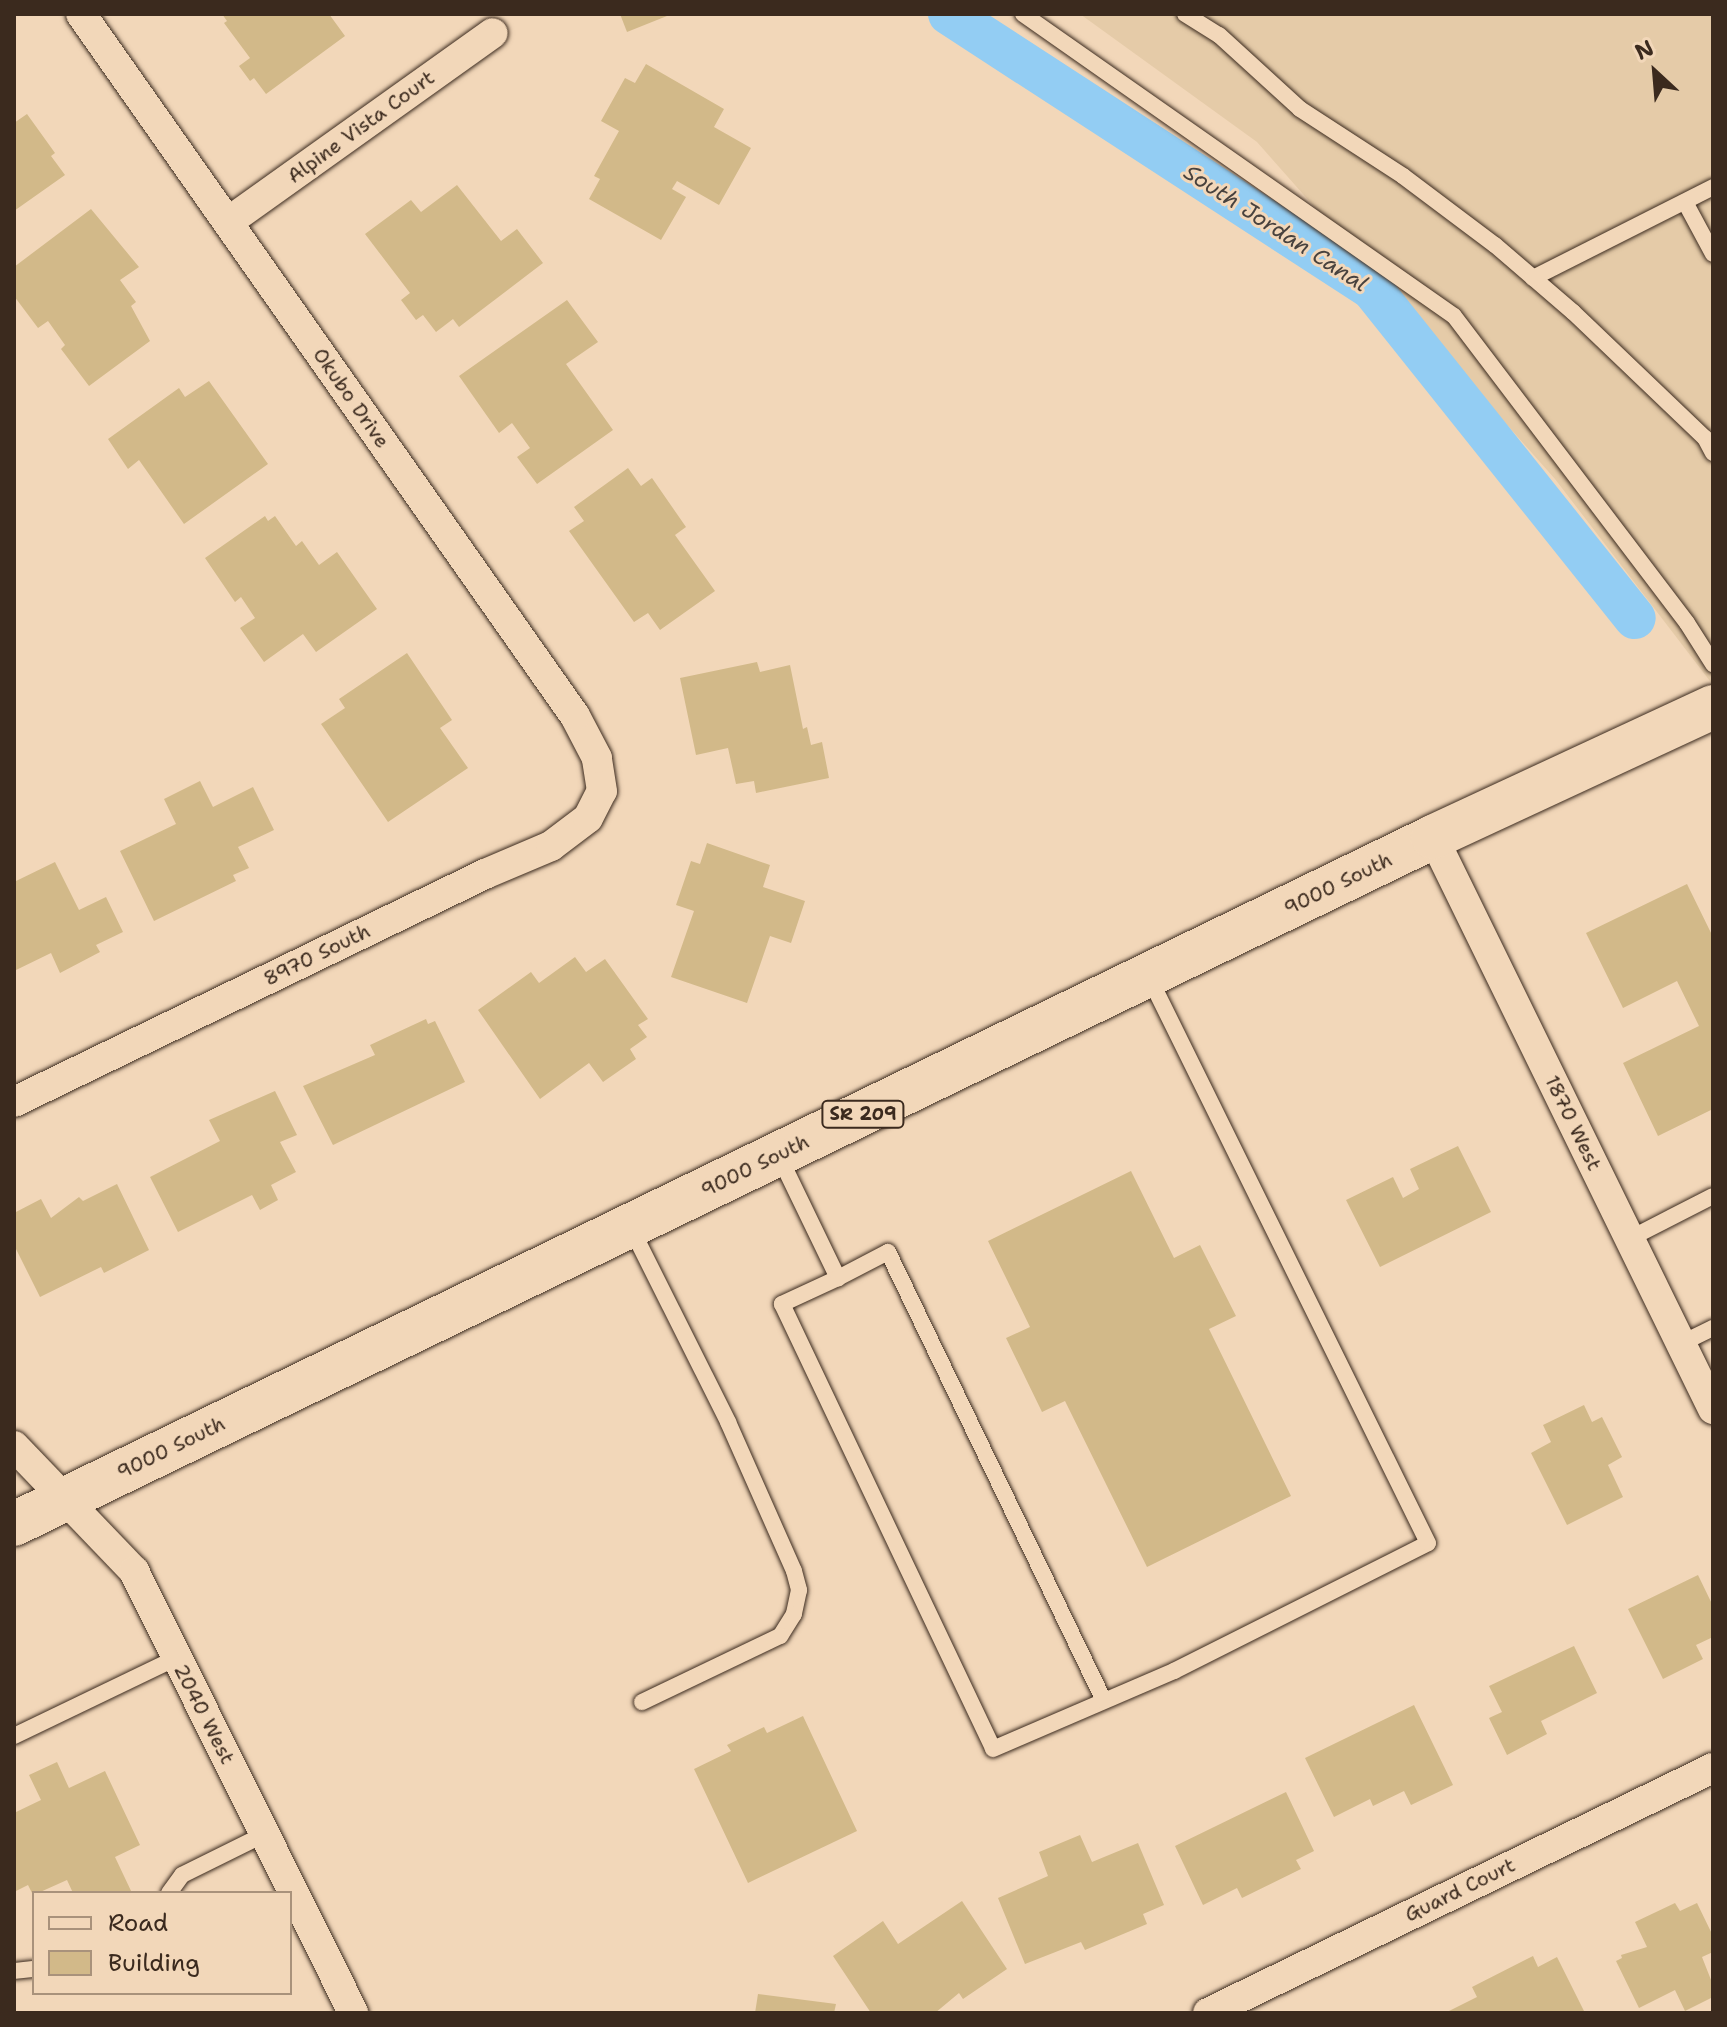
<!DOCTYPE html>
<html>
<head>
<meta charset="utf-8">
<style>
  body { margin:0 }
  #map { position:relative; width:1727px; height:2027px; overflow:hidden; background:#f2d7b9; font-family:"Shantell Sans",sans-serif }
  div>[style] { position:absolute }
  .built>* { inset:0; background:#e5cba8 }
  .canal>* { height:42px; margin:-21px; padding:0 21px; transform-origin:21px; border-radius:21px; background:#93cdf3 }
  .building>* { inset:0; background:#d2b989 }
  .roads { filter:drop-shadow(0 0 2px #3b2a1e) drop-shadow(0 0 2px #3b2a1e) }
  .service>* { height:16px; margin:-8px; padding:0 8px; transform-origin:8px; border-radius:8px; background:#f2d7b9 }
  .minor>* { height:30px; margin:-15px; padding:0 15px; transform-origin:15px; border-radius:15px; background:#f2d7b9 }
  .primary>* { height:44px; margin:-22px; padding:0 22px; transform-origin:22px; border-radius:22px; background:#f2d7b9 }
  span { translate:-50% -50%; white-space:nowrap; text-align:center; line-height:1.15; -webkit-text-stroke:6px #f2d7b9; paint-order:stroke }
  .shield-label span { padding:2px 6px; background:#f2d7b9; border:2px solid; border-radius:6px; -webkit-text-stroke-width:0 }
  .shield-label { font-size:18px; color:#3b2a1e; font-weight:700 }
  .street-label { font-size:20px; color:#3b2a1e }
  .water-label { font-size:22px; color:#48423e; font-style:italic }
  .frame { position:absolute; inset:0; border:16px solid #3b2a1e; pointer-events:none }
  .legend { position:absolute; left:32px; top:1891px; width:260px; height:104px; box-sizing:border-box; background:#f2d7b9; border:2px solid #a9927b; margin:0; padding:10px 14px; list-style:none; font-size:24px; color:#3b2a1e }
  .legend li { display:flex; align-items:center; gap:16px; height:40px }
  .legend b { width:40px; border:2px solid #a9927b }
  .north { position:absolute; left:1615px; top:32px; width:80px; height:80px; -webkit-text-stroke:6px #f2d7b9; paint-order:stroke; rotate:334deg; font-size:22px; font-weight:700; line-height:32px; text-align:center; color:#3b2a1e }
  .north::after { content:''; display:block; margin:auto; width:28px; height:36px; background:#3b2a1e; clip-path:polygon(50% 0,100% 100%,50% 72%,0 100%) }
</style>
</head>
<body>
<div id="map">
  <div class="built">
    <div style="clip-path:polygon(1080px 14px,1713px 14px,1713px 685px,1555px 479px,1257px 142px)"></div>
  </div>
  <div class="canal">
    <div style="left:949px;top:14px;width:505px;rotate:33.03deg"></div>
    <div style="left:1372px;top:289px;width:421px;rotate:51.4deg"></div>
  </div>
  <div class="building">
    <div style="clip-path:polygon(222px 14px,329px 14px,345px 36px,266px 94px,254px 78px,250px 81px,239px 66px,250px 58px,224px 23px,227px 21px)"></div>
    <div style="clip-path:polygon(620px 14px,672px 14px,627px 32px)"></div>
    <div style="clip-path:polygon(646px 64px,724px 109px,714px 127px,751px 148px,719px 205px,677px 181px,672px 189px,686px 197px,661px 240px,589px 199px,600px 179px,594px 176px,619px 131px,601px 121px,625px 78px,635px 83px)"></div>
    <div style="clip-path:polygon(27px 114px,55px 153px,51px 156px,65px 175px,14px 211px,14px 123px)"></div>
    <div style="clip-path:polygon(457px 185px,501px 241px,517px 229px,543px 263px,459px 327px,453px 319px,436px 332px,423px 315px,416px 320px,401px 300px,410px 293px,365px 234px,411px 200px,421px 212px)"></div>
    <div style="clip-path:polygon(91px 209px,139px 267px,120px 280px,136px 302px,131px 306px,150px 341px,89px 386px,61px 349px,65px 345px,48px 321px,38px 328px,14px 296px,14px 267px)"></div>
    <div style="clip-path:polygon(567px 300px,598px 342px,566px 364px,613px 430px,537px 484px,517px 457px,530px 448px,512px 423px,499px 433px,459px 376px)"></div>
    <div style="clip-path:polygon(209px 381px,268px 464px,184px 524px,139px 460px,128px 469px,108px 439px,179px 388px,185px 397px)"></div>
    <div style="clip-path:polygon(628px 468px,641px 486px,652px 478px,686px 527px,675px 535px,715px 591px,660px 630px,648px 613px,634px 622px,569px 531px,584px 521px,574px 507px)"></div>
    <div style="clip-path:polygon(265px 516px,268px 521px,275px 516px,296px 546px,302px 541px,319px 565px,337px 552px,377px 609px,316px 652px,303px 634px,264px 662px,240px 628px,255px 618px,241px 597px,235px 602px,205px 558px)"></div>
    <div style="clip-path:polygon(407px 653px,452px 720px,440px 728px,468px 768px,388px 822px,321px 724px,345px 708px,339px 699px)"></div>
    <div style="clip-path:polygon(757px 662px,760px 672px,790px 665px,803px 729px,807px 727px,811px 745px,822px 742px,829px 778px,756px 793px,754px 781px,736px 784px,728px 748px,696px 755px,680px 678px)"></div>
    <div style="clip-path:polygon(200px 781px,213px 807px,253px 787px,274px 830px,238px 847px,249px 868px,233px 875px,236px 881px,154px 921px,120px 851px,176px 824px,164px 799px)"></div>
    <div style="clip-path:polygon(707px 843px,770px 865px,763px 887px,805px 901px,791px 943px,770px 936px,747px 1003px,671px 977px,694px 911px,676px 905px,691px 861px,700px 864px)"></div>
    <div style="clip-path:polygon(55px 862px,79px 910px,106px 897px,123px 932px,96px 945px,100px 952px,60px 973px,51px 953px,14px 971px,14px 882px)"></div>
    <div style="clip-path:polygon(1687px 884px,1713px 937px,1713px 1109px,1658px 1136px,1623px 1063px,1699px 1026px,1677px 981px,1623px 1008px,1586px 933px)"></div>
    <div style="clip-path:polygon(575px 957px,586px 972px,605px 959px,648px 1019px,638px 1025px,647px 1037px,630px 1049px,636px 1059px,603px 1082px,589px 1063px,540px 1099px,478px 1010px,531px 972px,539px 983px)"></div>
    <div style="clip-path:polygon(426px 1019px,428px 1024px,435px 1021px,465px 1082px,333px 1145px,303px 1086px,375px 1055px,370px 1045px)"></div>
    <div style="clip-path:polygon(275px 1091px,297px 1135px,280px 1142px,296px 1172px,271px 1185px,278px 1200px,260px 1210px,252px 1195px,178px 1232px,150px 1177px,220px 1141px,209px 1120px)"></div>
    <div style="clip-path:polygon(1458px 1146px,1491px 1212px,1380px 1267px,1346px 1200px,1393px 1177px,1403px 1198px,1419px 1189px,1410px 1169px)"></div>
    <div style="clip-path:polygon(1131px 1171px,1174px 1258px,1200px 1245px,1236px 1316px,1209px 1329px,1291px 1496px,1147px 1567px,1065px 1401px,1042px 1412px,1006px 1338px,1030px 1327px,988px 1241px)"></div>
    <div style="clip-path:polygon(117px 1184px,149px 1250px,104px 1273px,101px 1267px,40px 1297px,14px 1245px,14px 1213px,41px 1199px,51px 1218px,79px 1197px,83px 1201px)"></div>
    <div style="clip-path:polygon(1584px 1405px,1592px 1422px,1602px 1417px,1622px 1457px,1608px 1465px,1623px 1497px,1567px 1525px,1531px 1453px,1551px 1442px,1543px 1425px)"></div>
    <div style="clip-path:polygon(1698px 1575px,1713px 1606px,1713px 1637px,1696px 1645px,1703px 1659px,1663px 1679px,1628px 1609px)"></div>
    <div style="clip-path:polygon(1574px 1646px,1597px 1693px,1541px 1721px,1547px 1734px,1507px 1755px,1489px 1718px,1502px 1712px,1489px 1686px)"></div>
    <div style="clip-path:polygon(1414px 1705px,1453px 1785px,1411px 1805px,1404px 1791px,1373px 1806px,1370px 1799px,1334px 1817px,1305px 1758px)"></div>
    <div style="clip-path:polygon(803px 1716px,857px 1831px,748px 1883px,694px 1769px,731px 1751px,727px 1745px,764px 1727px,767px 1733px)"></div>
    <div style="clip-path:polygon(57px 1762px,69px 1788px,105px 1771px,140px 1845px,115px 1857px,132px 1893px,73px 1893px,67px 1880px,38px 1893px,32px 1893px,28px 1885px,14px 1892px,14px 1813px,41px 1800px,29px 1775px)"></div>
    <div style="clip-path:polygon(1286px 1792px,1314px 1851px,1296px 1860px,1301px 1869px,1242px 1898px,1237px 1888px,1203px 1905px,1175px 1846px)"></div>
    <div style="clip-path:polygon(1080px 1835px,1092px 1862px,1138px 1843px,1164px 1905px,1143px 1914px,1147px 1924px,1085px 1950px,1081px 1942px,1025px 1964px,998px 1898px,1048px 1876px,1039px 1852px)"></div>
    <div style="clip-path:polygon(962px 1901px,1007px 1969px,963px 1999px,959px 1993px,935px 2013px,871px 2013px,833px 1956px,883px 1921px,898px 1944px)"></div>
    <div style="clip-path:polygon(1675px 1903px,1680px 1911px,1697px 1903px,1713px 1936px,1713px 1952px,1702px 1957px,1713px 1985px,1713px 1997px,1685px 2011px,1675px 1990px,1639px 2008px,1616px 1961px,1622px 1958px,1621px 1955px,1647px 1947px,1635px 1922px)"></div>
    <div style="clip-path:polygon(1533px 1956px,1538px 1967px,1557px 1957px,1585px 2013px,1445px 2013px,1477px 1997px,1472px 1987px)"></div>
    <div style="clip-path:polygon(758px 1994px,836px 2004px,834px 2013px,755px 2013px)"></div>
  </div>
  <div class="roads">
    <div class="service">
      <div style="left:1023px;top:14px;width:526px;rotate:35.02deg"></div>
      <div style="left:1454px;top:316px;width:385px;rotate:52.8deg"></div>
      <div style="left:1687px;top:623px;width:49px;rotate:57.6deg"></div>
      <div style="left:1185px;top:14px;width:40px;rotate:32deg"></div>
      <div style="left:1219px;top:35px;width:110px;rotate:42.4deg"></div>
      <div style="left:1300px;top:109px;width:123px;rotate:33deg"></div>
      <div style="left:1403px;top:176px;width:115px;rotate:36.9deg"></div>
      <div style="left:1495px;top:245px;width:103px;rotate:40.7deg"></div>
      <div style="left:1573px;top:312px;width:182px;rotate:43.7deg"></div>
      <div style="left:1705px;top:438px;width:17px;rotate:62deg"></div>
      <div style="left:1685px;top:202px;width:59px;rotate:61.7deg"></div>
      <div style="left:1533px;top:278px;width:202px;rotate:-26.8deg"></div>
      <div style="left:779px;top:1156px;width:136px;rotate:64.2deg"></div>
      <div style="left:838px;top:1278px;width:62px;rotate:155.1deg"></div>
      <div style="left:782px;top:1304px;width:492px;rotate:64.6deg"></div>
      <div style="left:993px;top:1749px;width:197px;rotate:-23.3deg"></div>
      <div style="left:1174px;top:1671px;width:284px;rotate:-26.7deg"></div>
      <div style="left:1428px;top:1543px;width:631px;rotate:-116.24deg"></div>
      <div style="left:631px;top:1228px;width:217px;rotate:63.4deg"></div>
      <div style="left:728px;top:1422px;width:163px;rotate:66.1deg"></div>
      <div style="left:794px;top:1571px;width:20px;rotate:75deg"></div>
      <div style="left:799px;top:1590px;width:25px;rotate:102deg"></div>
      <div style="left:794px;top:1614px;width:26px;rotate:122deg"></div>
      <div style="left:780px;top:1636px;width:153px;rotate:154.4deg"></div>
      <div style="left:1629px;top:1239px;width:94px;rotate:-27.1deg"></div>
      <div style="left:838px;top:1278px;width:56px;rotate:-27.5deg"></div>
      <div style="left:888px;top:1252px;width:498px;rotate:64.3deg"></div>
      <div style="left:1680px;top:1344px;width:37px;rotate:-26deg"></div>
      <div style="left:14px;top:1736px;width:180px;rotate:-25.7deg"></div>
      <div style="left:169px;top:1893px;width:22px;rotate:-54deg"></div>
      <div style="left:182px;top:1875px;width:93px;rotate:-26.3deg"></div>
      <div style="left:14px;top:1971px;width:20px;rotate:-6deg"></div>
    </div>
    <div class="minor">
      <div style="left:228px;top:222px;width:325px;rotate:-35.5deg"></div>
      <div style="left:1433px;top:837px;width:637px;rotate:63.92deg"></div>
      <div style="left:14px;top:1102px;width:523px;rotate:-25.83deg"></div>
      <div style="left:485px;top:874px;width:72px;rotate:-23deg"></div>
      <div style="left:551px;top:846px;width:46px;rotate:-37.1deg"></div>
      <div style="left:588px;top:818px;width:30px;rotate:-63deg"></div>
      <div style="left:602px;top:791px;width:33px;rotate:-99deg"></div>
      <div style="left:597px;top:758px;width:47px;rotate:-117.6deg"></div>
      <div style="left:575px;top:716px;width:858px;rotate:-125.13deg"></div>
      <div style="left:14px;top:1446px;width:173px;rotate:46.2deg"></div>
      <div style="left:134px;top:1571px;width:493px;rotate:63.6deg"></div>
      <div style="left:1208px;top:2013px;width:561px;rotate:-25.88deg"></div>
    </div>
    <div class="primary">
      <div style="left:14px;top:1524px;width:1577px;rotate:-25.83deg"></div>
      <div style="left:1433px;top:837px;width:309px;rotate:-24.9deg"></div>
    </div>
  </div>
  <div class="shield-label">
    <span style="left:863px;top:1114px">SR 209</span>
  </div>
  <div class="street-label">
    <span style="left:361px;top:127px;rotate:-36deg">Alpine Vista Court</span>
    <span style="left:351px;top:398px;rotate:55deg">Okubo Drive</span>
    <span style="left:1338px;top:884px;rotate:-26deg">9000 South</span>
    <span style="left:317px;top:955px;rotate:-26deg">8970 South</span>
    <span style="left:1573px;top:1123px;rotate:64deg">1870 West</span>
    <span style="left:755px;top:1166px;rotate:-26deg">9000 South</span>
    <span style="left:171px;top:1448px;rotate:-26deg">9000 South</span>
    <span style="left:204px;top:1714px;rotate:63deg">2040 West</span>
    <span style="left:1460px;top:1890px;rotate:-26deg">Guard Court</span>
  </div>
  <div class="water-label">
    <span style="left:1276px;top:228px;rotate:33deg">South Jordan Canal</span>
  </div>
  <div class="frame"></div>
  <ul class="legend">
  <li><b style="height:10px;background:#f2d7b9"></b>Road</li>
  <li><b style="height:22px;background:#d2b989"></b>Building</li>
  </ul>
  <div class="north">N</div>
</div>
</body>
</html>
